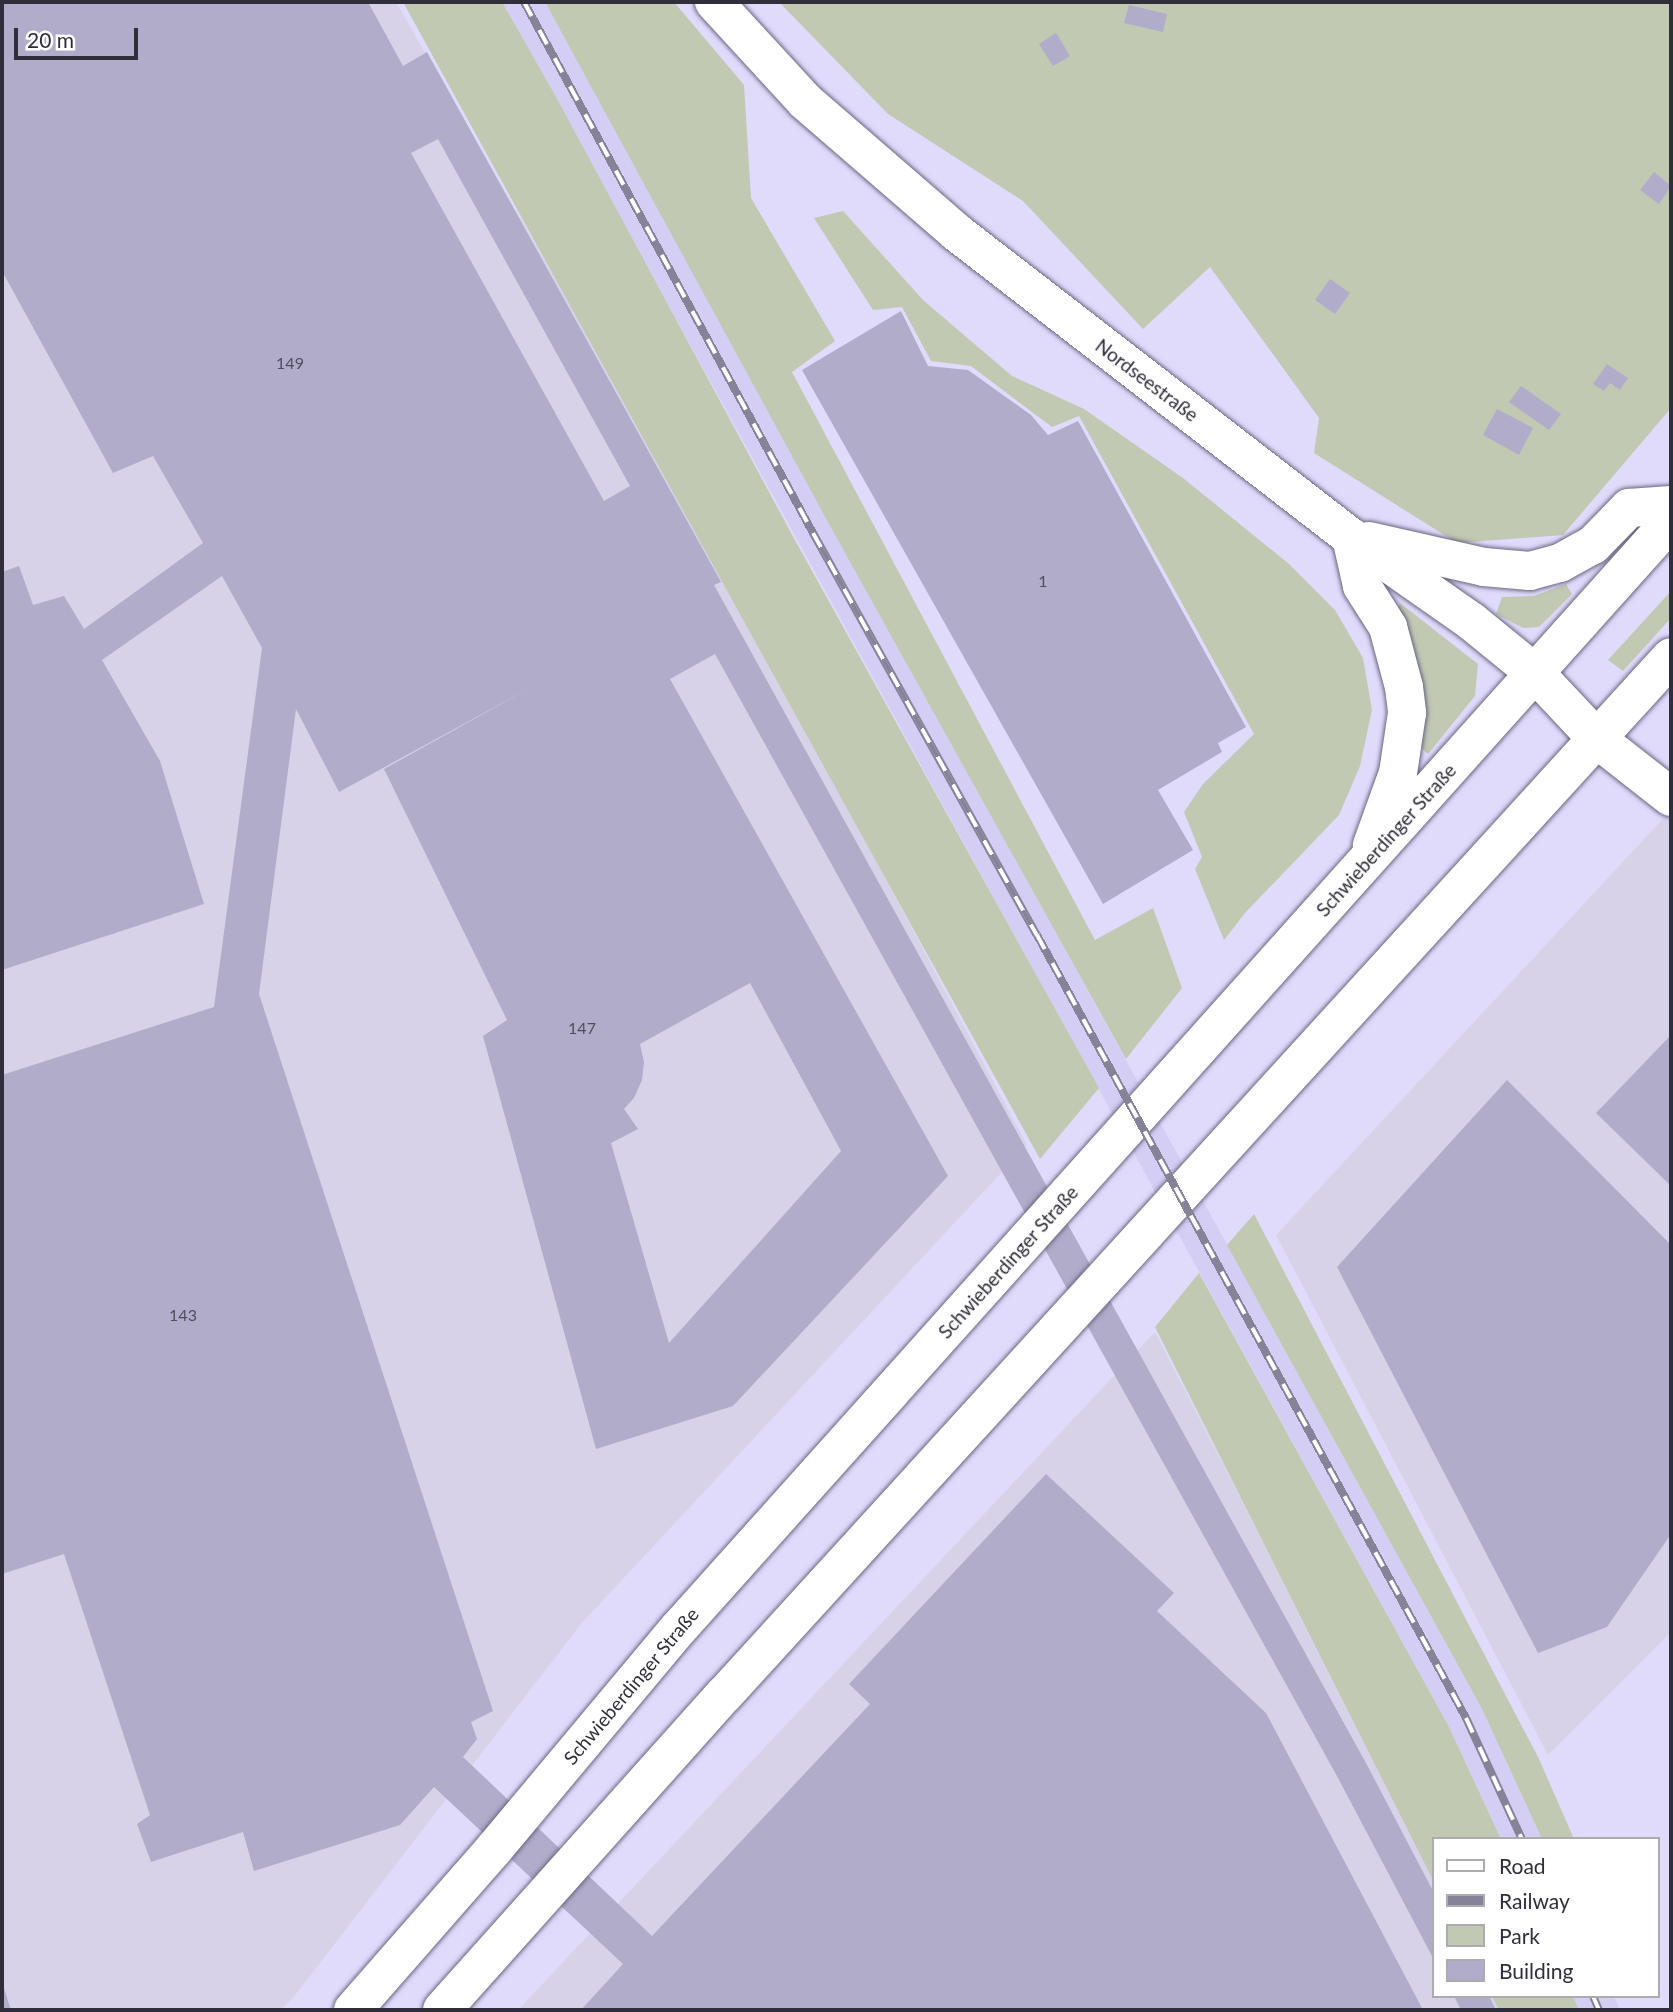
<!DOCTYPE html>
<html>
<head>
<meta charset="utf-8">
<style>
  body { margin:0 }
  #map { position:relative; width:1673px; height:2012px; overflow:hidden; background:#e0dbfb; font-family:Lato,sans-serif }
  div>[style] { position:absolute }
  .built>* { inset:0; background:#d4cef4 }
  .industrial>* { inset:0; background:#d8d2e8 }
  .green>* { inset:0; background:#c1c9b3 }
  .building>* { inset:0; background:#b1acca }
  .roads { filter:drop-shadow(0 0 2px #6a6581) drop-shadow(0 0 2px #6a6581) }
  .street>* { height:38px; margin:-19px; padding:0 19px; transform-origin:19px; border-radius:19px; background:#fff }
  .secondary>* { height:38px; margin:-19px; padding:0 19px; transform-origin:19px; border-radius:19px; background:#fff }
  .rail>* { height:8px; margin-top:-4px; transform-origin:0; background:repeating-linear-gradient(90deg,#fff 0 16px,#868298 0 32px); box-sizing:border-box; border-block:2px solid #868298 }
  span { translate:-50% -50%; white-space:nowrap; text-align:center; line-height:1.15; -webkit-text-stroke:7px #fff; paint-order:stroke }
  .number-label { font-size:16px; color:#504e5e }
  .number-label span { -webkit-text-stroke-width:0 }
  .street-label { font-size:19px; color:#302e3a }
  .frame { position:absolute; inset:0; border:4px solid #302e3a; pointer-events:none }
  .legend { position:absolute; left:1432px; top:1837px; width:228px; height:161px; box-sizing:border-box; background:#fff; border:2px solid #acabb0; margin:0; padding:9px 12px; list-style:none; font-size:21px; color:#302e3a }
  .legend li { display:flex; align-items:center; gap:14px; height:35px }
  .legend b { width:35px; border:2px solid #acabb0 }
  .scale { position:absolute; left:14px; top:28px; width:124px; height:32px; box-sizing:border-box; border:4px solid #302e3a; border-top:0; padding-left:9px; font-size:21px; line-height:24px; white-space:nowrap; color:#302e3a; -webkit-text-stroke:5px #fff; paint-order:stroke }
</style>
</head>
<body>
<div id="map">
  <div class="built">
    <div style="clip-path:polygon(502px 2px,545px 2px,1482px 1709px,1542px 1839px,1501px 1839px,1449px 1727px)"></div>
    <div style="clip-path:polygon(1573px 1996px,1614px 1996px,1620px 2010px,1579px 2010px)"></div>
  </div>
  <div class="industrial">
    <div style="clip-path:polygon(2px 2px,396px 2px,703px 535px,1027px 1145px,581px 1624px,293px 1998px,280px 2010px,2px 2010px)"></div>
    <div style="clip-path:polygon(1671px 810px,1671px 1632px,1548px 1755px,1276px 1235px)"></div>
    <div style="clip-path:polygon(1155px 1332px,1433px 1872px,1433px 1996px,1497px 1996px,1504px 2010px,518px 2010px)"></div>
  </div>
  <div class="green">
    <div style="clip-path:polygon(403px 2px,502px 2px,556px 97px,796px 542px,1099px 1088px,1040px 1159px)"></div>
    <div style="clip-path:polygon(545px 2px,674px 2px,744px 85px,751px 198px,835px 341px,792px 372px,1095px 940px,1153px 908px,1182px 988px,1126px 1059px,829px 524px)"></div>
    <div style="clip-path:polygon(779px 2px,1671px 2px,1671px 408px,1563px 535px,1457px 543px,1314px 453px,1319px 418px,1210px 267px,1143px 329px,1023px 201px,888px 114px)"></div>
    <div style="clip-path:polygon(843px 211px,923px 300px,1012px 376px,1084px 409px,1183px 478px,1289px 564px,1335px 610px,1363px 658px,1372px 710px,1360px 766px,1339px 815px,1245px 913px,1224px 940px,1195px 869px,1202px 857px,1184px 812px,1203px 784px,1254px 734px,1079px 416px,1052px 427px,971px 366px,931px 361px,902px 307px,873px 310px,814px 218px)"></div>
    <div style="clip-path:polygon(1566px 584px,1572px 594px,1539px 627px,1523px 628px,1496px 614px,1502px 597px,1534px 596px)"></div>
    <div style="clip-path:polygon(1671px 591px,1671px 618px,1623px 671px,1608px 660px)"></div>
    <div style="clip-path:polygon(1400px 603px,1478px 664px,1475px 696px,1428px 754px,1420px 747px,1394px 613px)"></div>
    <div style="clip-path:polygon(1254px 1214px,1539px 1759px,1574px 1839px,1542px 1839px,1482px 1709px,1227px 1245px)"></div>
    <div style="clip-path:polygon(1199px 1273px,1449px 1727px,1501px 1839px,1433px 1839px,1433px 1880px,1155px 1327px)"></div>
    <div style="clip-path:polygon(1492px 1996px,1573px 1996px,1579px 2010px,1499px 2010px)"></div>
  </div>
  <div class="building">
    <div style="clip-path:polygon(evenodd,2px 2px,368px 2px,403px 66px,427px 52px,721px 582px,714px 585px,1366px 1763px,1433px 1891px,1433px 1958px,1338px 1778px,715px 654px,670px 679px,948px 1176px,733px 1406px,596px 1449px,483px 1036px,507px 1020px,384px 769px,537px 684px,339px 792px,296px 709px,259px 994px,493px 1711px,471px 1722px,477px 1739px,463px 1757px,652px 1936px,870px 1704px,849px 1684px,1046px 1474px,1174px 1593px,1157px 1611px,1266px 1713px,1423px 2010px,581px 2010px,623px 1964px,434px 1787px,400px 1825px,254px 1871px,243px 1832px,151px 1862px,137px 1824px,150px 1815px,64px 1554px,2px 1574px,2px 1075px,214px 1007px,262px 648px,222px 576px,102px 660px,160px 761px,204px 904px,2px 970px,2px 572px,19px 566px,33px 605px,64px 596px,84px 629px,203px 543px,153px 456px,113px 473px,2px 271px,2px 2px,438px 139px,630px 486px,604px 501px,411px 153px,438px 139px,2px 2px,750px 983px,841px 1151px,669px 1343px,611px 1143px,638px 1129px,624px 1109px,634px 1098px,642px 1080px,644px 1062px,640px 1044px,750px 983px)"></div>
    <div style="clip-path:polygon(1129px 5px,1167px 14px,1163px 32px,1124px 23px)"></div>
    <div style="clip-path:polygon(1056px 33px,1070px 56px,1053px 66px,1039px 44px)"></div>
    <div style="clip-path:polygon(1654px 172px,1671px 186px,1659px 204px,1640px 190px)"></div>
    <div style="clip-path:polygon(1330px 279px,1350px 293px,1335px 314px,1315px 300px)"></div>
    <div style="clip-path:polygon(901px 311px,928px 366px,968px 370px,1031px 415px,1048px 435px,1078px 421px,1246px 727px,1218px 743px,1222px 752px,1158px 790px,1193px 850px,1103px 904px,802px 370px)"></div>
    <div style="clip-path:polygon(1607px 364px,1628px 378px,1620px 390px,1610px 383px,1604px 391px,1593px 384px)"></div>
    <div style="clip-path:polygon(1521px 386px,1561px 414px,1549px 430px,1509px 402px)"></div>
    <div style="clip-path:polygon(1497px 409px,1533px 428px,1519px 455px,1483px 435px)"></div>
    <div style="clip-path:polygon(1671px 1035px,1671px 1186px,1596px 1113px)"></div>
    <div style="clip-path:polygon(1507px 1080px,1671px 1245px,1671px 1534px,1607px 1627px,1538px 1653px,1337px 1267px)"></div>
    <div style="clip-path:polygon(2px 1982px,11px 2010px,2px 2010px)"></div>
    <div style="clip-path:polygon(1454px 1996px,1489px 1996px,1496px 2010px,1461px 2010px)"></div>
  </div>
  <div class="roads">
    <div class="street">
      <div style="left:1597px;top:739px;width:94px;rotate:38.1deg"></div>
    </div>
    <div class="secondary">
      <div style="left:714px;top:2px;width:134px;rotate:47.4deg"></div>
      <div style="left:805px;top:101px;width:200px;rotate:40.9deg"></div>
      <div style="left:956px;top:232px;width:499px;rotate:37.7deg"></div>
      <div style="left:1351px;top:537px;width:146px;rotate:35deg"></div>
      <div style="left:1471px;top:621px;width:84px;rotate:39.2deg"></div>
      <div style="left:1536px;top:674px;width:89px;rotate:46.8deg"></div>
      <div style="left:1351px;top:537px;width:50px;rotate:77.3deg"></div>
      <div style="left:1362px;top:586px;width:49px;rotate:57.6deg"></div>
      <div style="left:1388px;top:627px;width:62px;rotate:75.1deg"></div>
      <div style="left:1404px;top:687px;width:26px;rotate:83deg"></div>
      <div style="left:1407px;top:713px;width:61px;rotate:98.5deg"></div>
      <div style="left:1398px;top:773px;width:77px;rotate:109.9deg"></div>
      <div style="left:1369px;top:541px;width:118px;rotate:12.7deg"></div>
      <div style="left:1484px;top:567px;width:46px;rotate:5deg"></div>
      <div style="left:1530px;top:571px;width:31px;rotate:-15deg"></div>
      <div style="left:1560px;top:563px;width:38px;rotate:-29deg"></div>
      <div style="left:1593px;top:545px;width:52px;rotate:-45.8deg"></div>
      <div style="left:1629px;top:508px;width:42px;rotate:-4.1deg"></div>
      <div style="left:353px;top:2010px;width:214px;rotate:-48.8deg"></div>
      <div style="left:494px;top:1849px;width:288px;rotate:-50.1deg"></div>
      <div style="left:679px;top:1628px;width:1486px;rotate:-48.14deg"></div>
      <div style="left:442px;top:2010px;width:423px;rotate:-48.2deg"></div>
      <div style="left:724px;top:1695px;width:1405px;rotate:-47.62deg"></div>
    </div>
  </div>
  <div class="rail">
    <div style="left:524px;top:2px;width:605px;rotate:61.44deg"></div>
    <div style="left:813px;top:533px;width:460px;rotate:60.9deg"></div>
    <div style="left:1037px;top:935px;width:893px;rotate:61.28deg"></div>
    <div style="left:1466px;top:1718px;width:133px;rotate:65.2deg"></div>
    <div style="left:1593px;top:1996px;width:15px;rotate:67deg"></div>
  </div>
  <div class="number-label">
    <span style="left:290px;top:363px">149</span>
    <span style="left:1043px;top:581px">1</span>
    <span style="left:582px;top:1028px">147</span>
    <span style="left:183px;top:1315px">143</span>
  </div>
  <div class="street-label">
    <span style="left:1147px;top:380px;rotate:37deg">Nordseestraße</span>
    <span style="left:1386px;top:840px;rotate:-48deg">Schwieberdinger Straße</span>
    <span style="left:1008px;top:1262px;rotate:-48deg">Schwieberdinger Straße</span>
    <span style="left:631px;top:1686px;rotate:-50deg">Schwieberdinger Straße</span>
  </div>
  <div class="frame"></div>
  <ul class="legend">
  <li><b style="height:9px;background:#fff"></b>Road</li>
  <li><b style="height:9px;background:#868298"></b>Railway</li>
  <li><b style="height:19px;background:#c1c9b3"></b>Park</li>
  <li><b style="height:19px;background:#b1acca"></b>Building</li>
  </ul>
  <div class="scale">20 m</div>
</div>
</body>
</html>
